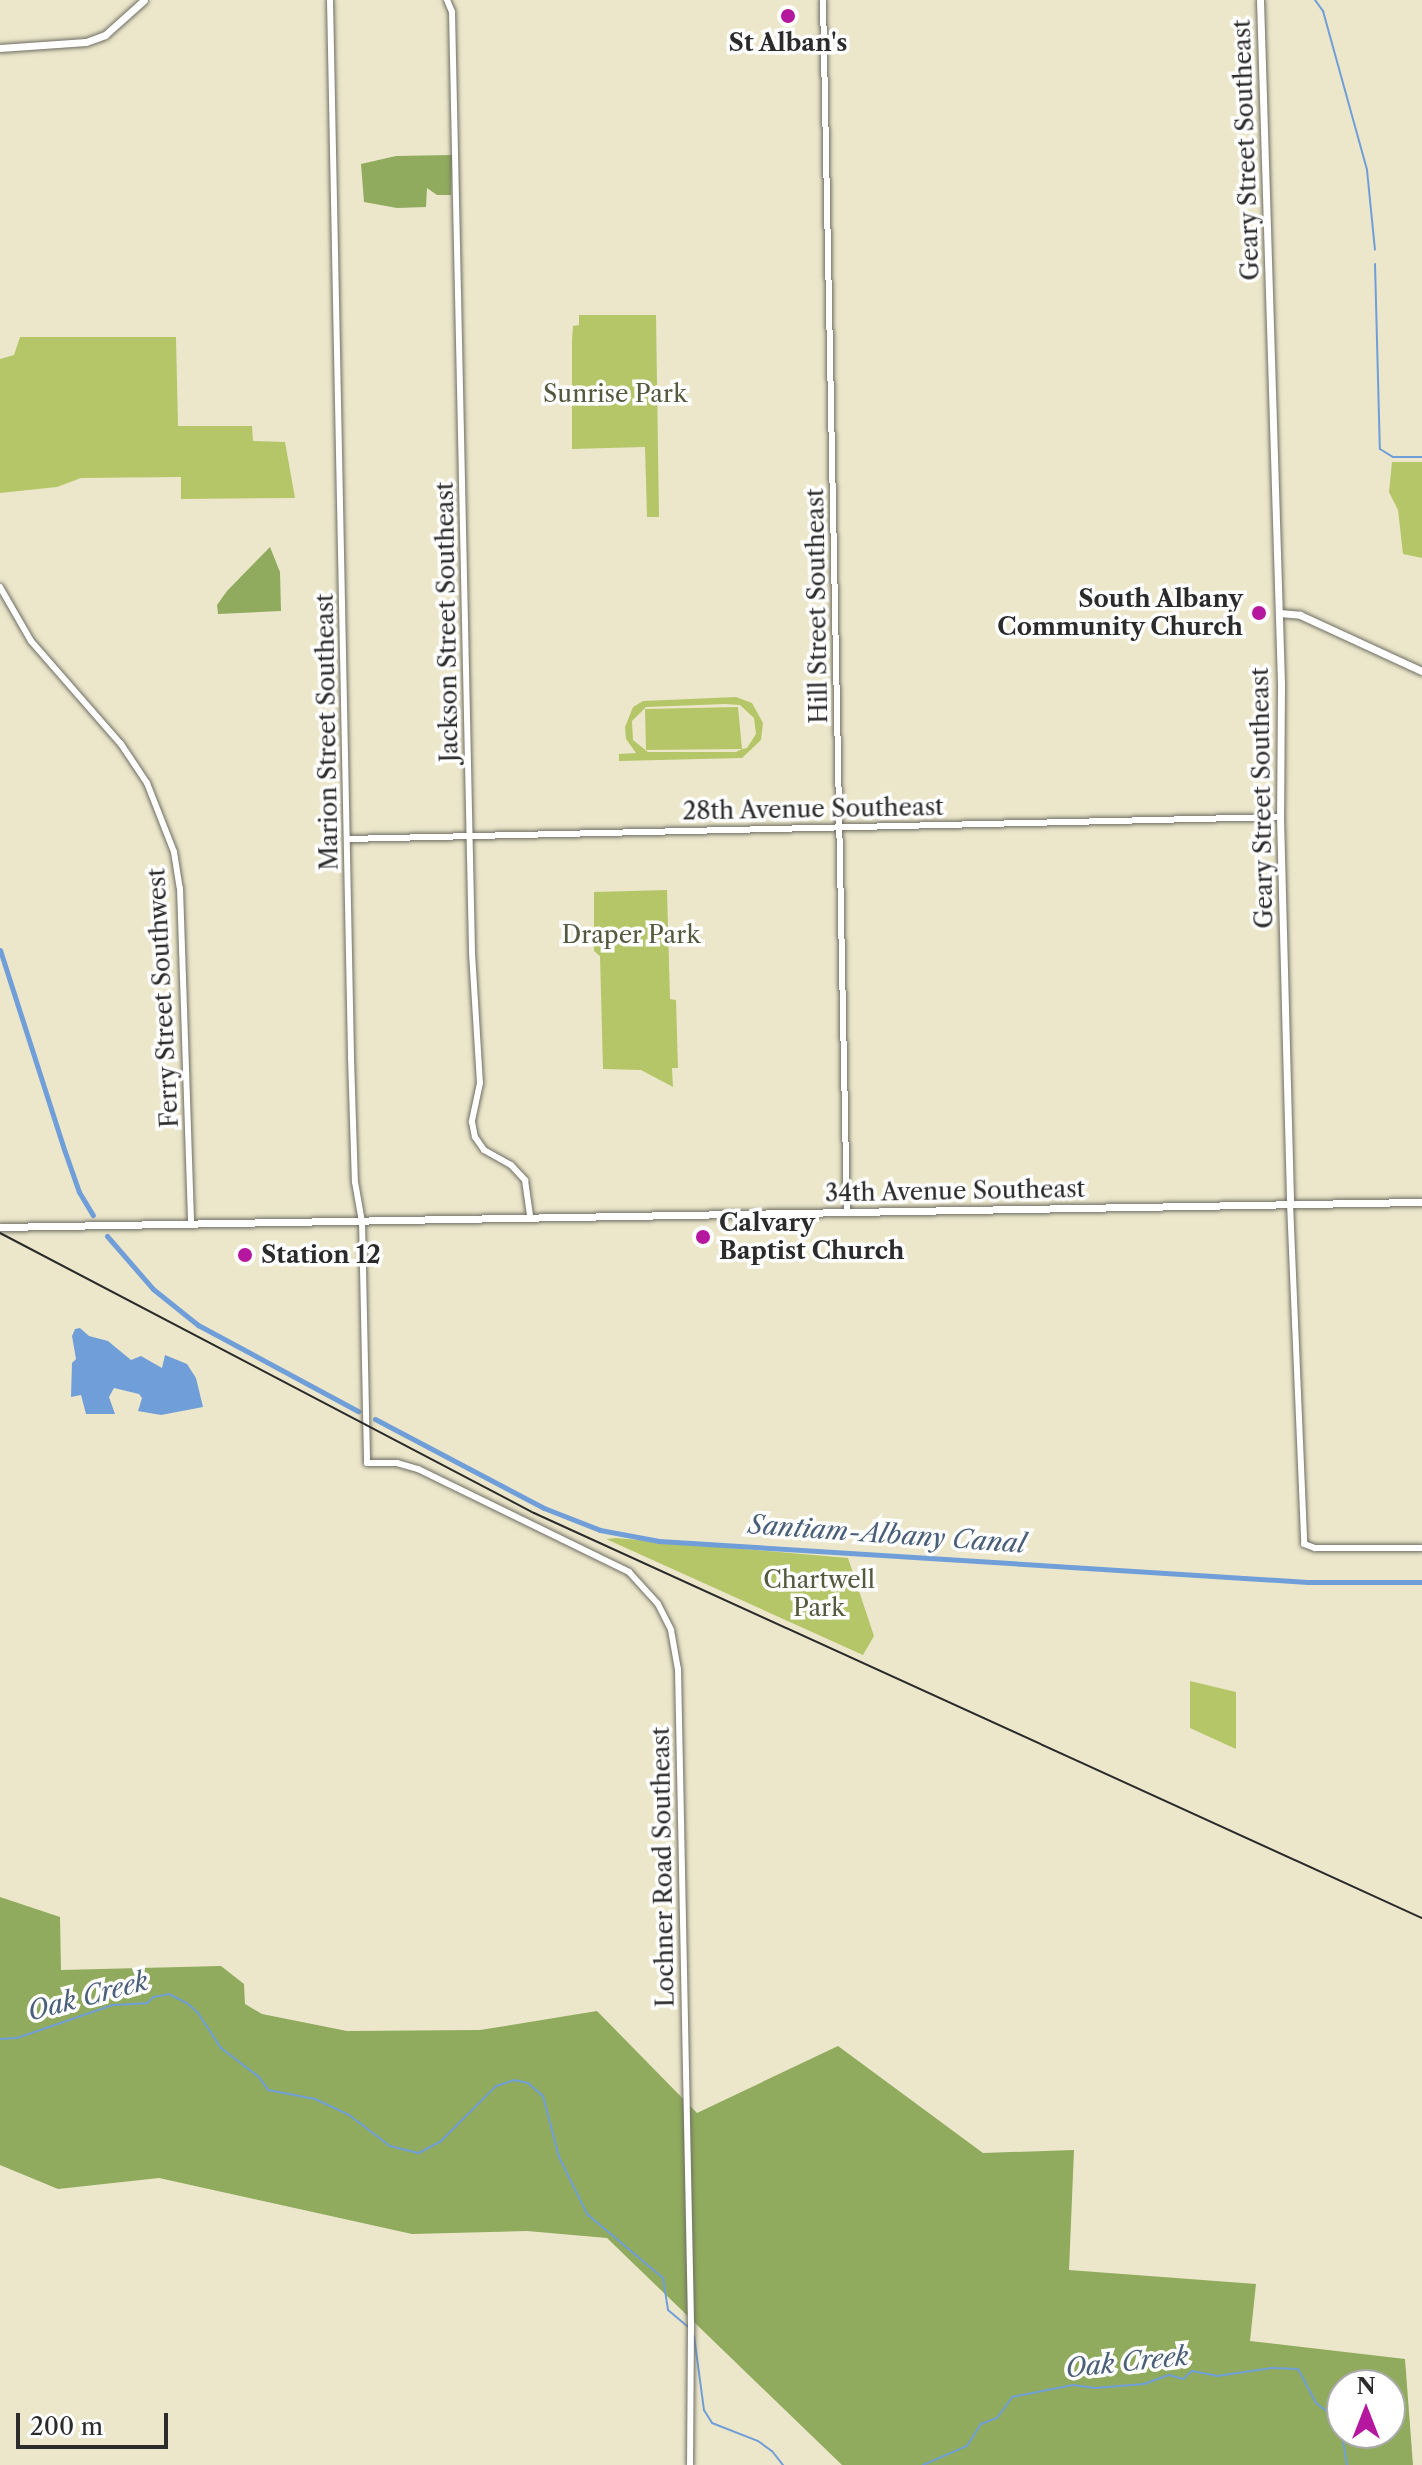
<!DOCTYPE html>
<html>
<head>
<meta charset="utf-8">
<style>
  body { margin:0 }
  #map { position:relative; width:1422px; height:2465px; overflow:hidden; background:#ece7cb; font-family:"Libre Caslon Text",serif }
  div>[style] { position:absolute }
  .green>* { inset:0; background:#b5c669 }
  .forest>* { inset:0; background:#90ab5d }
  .water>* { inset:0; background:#709ed8 }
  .stream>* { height:2px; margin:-1px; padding:0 1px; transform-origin:1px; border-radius:1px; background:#709ed8 }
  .canal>* { height:5px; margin:-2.5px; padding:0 2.5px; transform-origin:2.5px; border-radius:2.5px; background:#709ed8 }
  .roads { filter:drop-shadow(0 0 2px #6f6d63) drop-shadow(0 0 2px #6f6d63) }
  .tertiary>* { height:6px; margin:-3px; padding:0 3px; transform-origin:3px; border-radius:3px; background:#fff }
  .secondary>* { height:7px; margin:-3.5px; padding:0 3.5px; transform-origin:3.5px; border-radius:3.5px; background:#fff }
  .rail>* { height:2px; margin:-1px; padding:0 1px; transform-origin:1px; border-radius:1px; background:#2b2b2b }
  .dots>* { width:22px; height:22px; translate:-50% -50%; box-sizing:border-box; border:4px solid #fff; border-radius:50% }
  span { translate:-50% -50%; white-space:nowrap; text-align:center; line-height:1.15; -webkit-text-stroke:7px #fff; paint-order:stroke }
  .poi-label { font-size:24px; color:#2b2b2b; font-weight:700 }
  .right { translate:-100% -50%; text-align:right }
  .left { translate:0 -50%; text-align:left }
  .street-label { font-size:24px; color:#2b2b2b }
  .park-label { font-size:24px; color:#545a3e }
  .water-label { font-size:26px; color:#4a5f79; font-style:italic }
  .north { position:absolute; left:1326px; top:2369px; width:80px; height:80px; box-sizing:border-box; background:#fff; border:2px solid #aaa; border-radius:50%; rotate:0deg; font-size:22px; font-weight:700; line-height:32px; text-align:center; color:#2b2b2b }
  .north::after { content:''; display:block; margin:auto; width:28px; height:36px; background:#b5179e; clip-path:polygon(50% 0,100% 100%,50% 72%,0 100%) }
  .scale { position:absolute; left:16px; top:2413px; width:152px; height:36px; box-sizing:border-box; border:4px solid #2b2b2b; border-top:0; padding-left:10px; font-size:24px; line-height:28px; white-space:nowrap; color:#2b2b2b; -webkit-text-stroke:6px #fff; paint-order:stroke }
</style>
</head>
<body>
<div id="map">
  <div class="green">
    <div style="clip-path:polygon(579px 315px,656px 315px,659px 517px,647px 517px,645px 447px,572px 449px,572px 340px,573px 326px,579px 325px)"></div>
    <div style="clip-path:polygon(20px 337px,176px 337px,178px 426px,252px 426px,253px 441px,285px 442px,295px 498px,181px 499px,181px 477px,81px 478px,57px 487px,0 493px,0 359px,14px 355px)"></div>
    <div style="clip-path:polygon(1392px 462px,1422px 462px,1422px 558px,1403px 554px,1398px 510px,1389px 492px)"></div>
    <div style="clip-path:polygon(evenodd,736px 697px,752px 703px,763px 723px,761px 740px,742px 758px,619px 761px,619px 754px,636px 753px,626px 739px,625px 727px,633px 707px,643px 701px,736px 697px,725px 704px,740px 705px,754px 718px,756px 734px,747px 748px,742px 749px,738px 707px,645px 709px,646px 750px,742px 749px,736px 752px,648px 752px,633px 740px,632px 721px,646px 707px,725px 704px)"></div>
    <div style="clip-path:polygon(667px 890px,670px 999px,676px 1000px,678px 1068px,672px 1068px,673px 1087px,641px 1070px,603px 1069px,600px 956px,594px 951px,594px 892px)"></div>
    <div style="clip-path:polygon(616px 1538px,848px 1558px,874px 1636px,863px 1655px,606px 1539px)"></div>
    <div style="clip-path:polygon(1190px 1681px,1236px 1692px,1236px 1749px,1190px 1728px)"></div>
  </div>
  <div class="forest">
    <div style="clip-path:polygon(452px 155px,451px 195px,437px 195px,427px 188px,426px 207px,397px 208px,364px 202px,361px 164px,396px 156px)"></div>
    <div style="clip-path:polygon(270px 547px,280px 572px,281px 611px,218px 614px,217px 605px,227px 591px)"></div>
    <div style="clip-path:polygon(evenodd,0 1897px,60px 1917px,61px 1970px,221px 1966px,244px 1984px,245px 2004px,262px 2014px,347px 2031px,480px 2030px,597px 2011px,697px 2113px,838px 2046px,983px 2153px,1074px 2150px,1069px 2270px,1256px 2284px,1250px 2341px,1405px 2359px,1413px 2465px,842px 2465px,607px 2238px,527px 2231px,412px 2234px,159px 2178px,58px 2189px,0 2165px,0 1897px,1342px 2385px,1390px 2385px,1390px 2433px,1342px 2433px,1342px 2385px)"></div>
  </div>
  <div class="water">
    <div style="clip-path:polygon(80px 1328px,89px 1336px,108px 1341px,131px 1360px,141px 1356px,162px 1368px,165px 1355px,187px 1364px,196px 1378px,203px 1407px,161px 1415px,138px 1411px,142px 1398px,139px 1394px,114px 1388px,109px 1397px,115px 1414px,86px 1414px,81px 1395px,71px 1397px,72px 1363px,76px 1359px,72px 1336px,75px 1329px)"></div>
  </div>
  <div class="stream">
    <div style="left:1315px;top:0;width:14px;rotate:54deg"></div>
    <div style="left:1323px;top:11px;width:165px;rotate:74.5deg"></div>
    <div style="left:1367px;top:170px;width:80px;rotate:84.3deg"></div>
    <div style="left:1375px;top:264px;width:185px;rotate:88.5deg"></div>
    <div style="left:1380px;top:449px;width:15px;rotate:32deg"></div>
    <div style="left:1393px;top:457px;width:29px"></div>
    <div style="left:0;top:2039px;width:17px;rotate:-3deg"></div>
    <div style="left:17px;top:2038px;width:102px;rotate:-19deg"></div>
    <div style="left:113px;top:2005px;width:34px;rotate:-3deg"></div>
    <div style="left:147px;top:2003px;width:9px;rotate:-41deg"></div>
    <div style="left:154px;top:1997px;width:15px;rotate:-11deg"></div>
    <div style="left:169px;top:1994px;width:20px;rotate:27deg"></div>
    <div style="left:187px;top:2003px;width:15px;rotate:42deg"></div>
    <div style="left:198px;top:2013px;width:42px;rotate:56.7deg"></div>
    <div style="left:221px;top:2048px;width:48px;rotate:37.3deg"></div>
    <div style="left:259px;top:2077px;width:16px;rotate:55deg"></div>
    <div style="left:268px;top:2090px;width:48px;rotate:10.8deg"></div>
    <div style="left:315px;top:2099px;width:38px;rotate:25deg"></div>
    <div style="left:349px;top:2115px;width:51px;rotate:37.1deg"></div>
    <div style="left:390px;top:2146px;width:30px;rotate:14deg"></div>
    <div style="left:419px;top:2153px;width:24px;rotate:-28deg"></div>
    <div style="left:440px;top:2142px;width:79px;rotate:-45deg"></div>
    <div style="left:496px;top:2086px;width:19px;rotate:-18deg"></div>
    <div style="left:514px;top:2080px;width:14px;rotate:12deg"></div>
    <div style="left:528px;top:2083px;width:20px;rotate:41deg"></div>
    <div style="left:543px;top:2096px;width:63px;rotate:75.3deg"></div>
    <div style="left:559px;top:2157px;width:64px;rotate:63.8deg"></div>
    <div style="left:587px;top:2214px;width:99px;rotate:40.1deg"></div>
    <div style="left:663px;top:2278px;width:32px;rotate:81deg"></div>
    <div style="left:668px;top:2310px;width:26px;rotate:40deg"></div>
    <div style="left:694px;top:2336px;width:75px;rotate:82.3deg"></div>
    <div style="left:704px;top:2410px;width:15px;rotate:58deg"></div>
    <div style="left:712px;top:2423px;width:49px;rotate:21.4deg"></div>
    <div style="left:758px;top:2441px;width:17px;rotate:36deg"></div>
    <div style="left:772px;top:2451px;width:18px;rotate:52deg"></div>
    <div style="left:923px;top:2465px;width:48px;rotate:-23.4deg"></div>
    <div style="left:967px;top:2446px;width:26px;rotate:-58deg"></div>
    <div style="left:981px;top:2424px;width:17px;rotate:-21deg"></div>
    <div style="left:997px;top:2418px;width:26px;rotate:-54deg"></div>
    <div style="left:1012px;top:2397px;width:62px;rotate:-11.1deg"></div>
    <div style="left:1073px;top:2385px;width:22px;rotate:8deg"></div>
    <div style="left:1095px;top:2388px;width:49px;rotate:-4.7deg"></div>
    <div style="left:1144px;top:2384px;width:27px;rotate:-20deg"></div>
    <div style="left:1169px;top:2375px;width:15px;rotate:16deg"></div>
    <div style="left:1183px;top:2379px;width:12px;rotate:-42deg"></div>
    <div style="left:1192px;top:2371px;width:25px;rotate:11deg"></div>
    <div style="left:1217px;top:2376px;width:56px;rotate:-8.3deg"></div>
    <div style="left:1272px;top:2368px;width:26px;rotate:2deg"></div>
    <div style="left:1298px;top:2369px;width:38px;rotate:62deg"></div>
    <div style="left:1316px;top:2403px;width:31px;rotate:38deg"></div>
    <div style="left:1340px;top:2422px;width:44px;rotate:80.8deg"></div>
  </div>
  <div class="canal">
    <div style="left:0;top:950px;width:212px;rotate:72.2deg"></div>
    <div style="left:65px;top:1152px;width:42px;rotate:70.7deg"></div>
    <div style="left:79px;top:1192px;width:27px;rotate:59deg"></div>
    <div style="left:107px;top:1236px;width:70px;rotate:49deg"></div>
    <div style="left:153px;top:1289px;width:58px;rotate:38.7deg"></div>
    <div style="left:198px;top:1325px;width:182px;rotate:28.3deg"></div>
    <div style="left:375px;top:1419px;width:191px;rotate:27.8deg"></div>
    <div style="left:544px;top:1508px;width:60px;rotate:21.4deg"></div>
    <div style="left:600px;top:1530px;width:60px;rotate:10.6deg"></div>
    <div style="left:659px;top:1541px;width:650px;rotate:3.61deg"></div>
    <div style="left:1308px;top:1582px;width:114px"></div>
  </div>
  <div class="roads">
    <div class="tertiary">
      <div style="left:330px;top:0;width:1058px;rotate:88.86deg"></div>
      <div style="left:351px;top:1058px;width:124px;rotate:88.2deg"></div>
      <div style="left:355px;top:1182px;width:39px;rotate:80deg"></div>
      <div style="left:362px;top:1220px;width:243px;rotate:88.8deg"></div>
      <div style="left:367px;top:1463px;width:30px"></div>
      <div style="left:397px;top:1463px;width:22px;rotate:16deg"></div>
      <div style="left:418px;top:1469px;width:235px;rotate:26deg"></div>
      <div style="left:629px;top:1572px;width:43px;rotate:47.8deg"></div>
      <div style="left:658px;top:1604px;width:29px;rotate:63deg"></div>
      <div style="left:671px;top:1630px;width:40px;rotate:80deg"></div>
      <div style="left:678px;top:1669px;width:656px;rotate:88.86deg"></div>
      <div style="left:691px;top:2325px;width:140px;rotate:90.4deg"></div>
      <div style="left:447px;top:0;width:13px;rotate:67deg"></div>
      <div style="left:452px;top:12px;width:941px;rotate:88.78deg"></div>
      <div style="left:472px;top:953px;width:130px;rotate:86.5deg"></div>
      <div style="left:480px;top:1083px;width:40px;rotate:102deg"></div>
      <div style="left:472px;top:1122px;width:15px;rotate:79deg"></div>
      <div style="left:475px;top:1137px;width:16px;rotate:55deg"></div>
      <div style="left:484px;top:1150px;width:31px;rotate:29deg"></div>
      <div style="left:511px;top:1165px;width:21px;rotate:47deg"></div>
      <div style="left:525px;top:1180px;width:37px;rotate:82deg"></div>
      <div style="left:823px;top:0;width:1212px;rotate:88.87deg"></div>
      <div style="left:0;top:587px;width:62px;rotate:60.1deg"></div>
      <div style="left:31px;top:641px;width:137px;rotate:48.9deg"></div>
      <div style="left:121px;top:744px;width:47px;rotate:56.3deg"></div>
      <div style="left:147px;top:783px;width:74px;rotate:68.6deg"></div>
      <div style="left:174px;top:852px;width:36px;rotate:81deg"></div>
      <div style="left:180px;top:888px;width:335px;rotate:88.1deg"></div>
      <div style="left:347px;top:839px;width:933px;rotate:-1.35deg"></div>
      <div style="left:1290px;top:1203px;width:341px;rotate:87.6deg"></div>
      <div style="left:1304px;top:1544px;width:12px;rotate:20deg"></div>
      <div style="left:1315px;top:1548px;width:107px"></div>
    </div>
    <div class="secondary">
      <div style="left:1260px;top:0;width:685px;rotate:88.24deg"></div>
      <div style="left:1281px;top:685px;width:132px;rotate:90.4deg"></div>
      <div style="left:1280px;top:817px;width:385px;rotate:88.5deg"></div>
      <div style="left:0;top:48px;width:86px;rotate:-4deg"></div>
      <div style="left:86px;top:42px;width:20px;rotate:-20deg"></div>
      <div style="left:105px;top:35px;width:52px;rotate:-41.9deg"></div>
      <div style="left:1279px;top:613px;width:21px;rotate:5deg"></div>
      <div style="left:1300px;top:615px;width:134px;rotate:24.7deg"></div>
      <div style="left:0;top:1227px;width:1422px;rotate:-1.01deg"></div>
    </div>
  </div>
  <div class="rail">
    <div style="left:0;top:1233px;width:603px;rotate:27.67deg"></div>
    <div style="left:534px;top:1513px;width:976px;rotate:24.52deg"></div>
  </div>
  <div class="dots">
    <div style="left:788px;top:16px;background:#b5179e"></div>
    <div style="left:1259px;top:613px;background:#b5179e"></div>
    <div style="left:703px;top:1237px;background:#b5179e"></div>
    <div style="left:245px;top:1255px;background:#b5179e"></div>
  </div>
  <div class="poi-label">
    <span style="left:788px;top:43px">St Alban's</span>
    <span class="right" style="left:1243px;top:613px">South Albany<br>Community Church</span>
    <span class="left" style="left:719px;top:1237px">Calvary<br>Baptist Church</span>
    <span class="left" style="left:261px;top:1255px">Station 12</span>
  </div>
  <div class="street-label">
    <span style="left:1246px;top:150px;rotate:-92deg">Geary Street Southeast</span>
    <span style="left:817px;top:606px;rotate:-91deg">Hill Street Southeast</span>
    <span style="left:447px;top:622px;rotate:-91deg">Jackson Street Southeast</span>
    <span style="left:327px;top:732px;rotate:-91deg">Marion Street Southeast</span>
    <span style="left:1262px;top:798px;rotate:-91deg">Geary Street Southeast</span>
    <span style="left:813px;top:809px;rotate:-1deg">28th Avenue Southeast</span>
    <span style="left:163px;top:998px;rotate:-93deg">Ferry Street Southwest</span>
    <span style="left:955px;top:1191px;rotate:-1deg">34th Avenue Southeast</span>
    <span style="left:663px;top:1867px;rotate:-91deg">Lochner Road Southeast</span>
  </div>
  <div class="park-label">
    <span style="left:615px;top:394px">Sunrise Park</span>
    <span style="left:631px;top:935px">Draper Park</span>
    <span style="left:819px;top:1594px">Chartwell<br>Park</span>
  </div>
  <div class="water-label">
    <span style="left:887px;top:1535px;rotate:4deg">Santiam-Albany Canal</span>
    <span style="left:88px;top:1997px;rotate:-15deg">Oak Creek</span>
    <span style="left:1127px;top:2363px;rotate:-6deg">Oak Creek</span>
  </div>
  <div class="north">N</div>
  <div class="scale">200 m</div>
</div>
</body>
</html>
